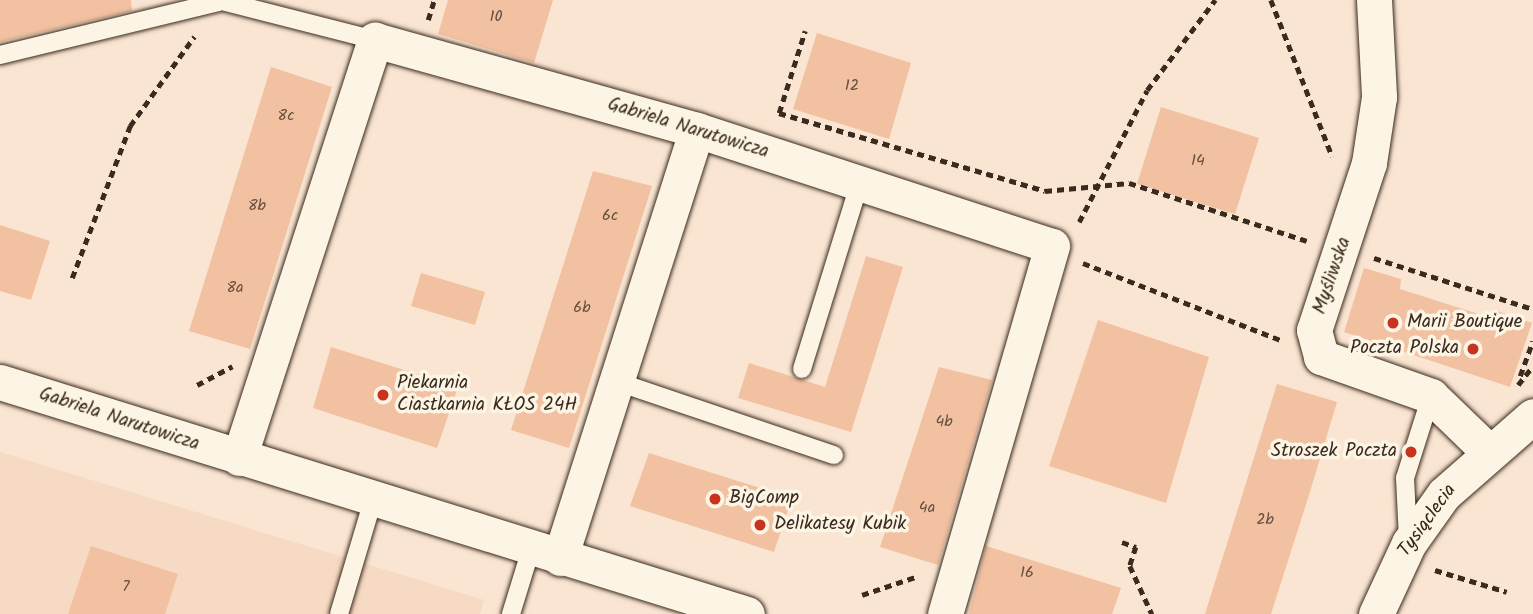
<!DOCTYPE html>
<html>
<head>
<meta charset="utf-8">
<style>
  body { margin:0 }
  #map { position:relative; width:1533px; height:614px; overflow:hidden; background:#f9e5d1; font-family:Kalam,sans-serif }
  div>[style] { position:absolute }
  .built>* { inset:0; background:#f7dac3 }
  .building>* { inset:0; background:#f1c1a1 }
  .path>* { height:4.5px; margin-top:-2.25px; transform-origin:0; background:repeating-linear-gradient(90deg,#3b2a1e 0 7px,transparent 0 12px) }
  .roads { filter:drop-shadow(0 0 2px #3b2a1e) drop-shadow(0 0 2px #3b2a1e) }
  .service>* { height:18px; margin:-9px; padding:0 9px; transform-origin:9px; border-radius:9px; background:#fcf5e5 }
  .minor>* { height:35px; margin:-17.5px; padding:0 17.5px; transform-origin:17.5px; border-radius:17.5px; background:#fcf5e5 }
  .dots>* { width:19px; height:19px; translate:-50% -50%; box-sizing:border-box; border:4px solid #fcf5e5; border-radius:50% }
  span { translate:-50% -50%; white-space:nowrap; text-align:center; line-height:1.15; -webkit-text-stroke:7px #fcf5e5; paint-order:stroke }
  .number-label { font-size:16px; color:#68503f }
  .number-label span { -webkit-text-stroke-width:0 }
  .street-label { font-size:19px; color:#3b2a1e }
  .poi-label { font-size:19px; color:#3b2a1e }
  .left { translate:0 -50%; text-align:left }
  .right { translate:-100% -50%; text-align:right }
</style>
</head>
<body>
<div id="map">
  <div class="built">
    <div style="clip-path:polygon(0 452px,484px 600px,480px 614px,0 614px)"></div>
  </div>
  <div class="building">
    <div style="clip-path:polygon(0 0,131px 0,132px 11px,0 42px)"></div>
    <div style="clip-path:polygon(448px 0,553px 0,534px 63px,438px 34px)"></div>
    <div style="clip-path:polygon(817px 33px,911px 63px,889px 139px,793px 109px)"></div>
    <div style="clip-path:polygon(271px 67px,332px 87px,250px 349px,189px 331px)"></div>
    <div style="clip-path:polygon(1161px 107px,1259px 138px,1235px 214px,1137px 184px)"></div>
    <div style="clip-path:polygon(593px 171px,652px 186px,569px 448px,511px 430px)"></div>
    <div style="clip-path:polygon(0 225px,50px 241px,31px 300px,0 291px)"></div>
    <div style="clip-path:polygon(866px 256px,903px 267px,851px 432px,738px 398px,749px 363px,825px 387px)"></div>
    <div style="clip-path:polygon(1364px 268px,1401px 279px,1400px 289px,1491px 318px,1495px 310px,1532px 323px,1510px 387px,1344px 332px)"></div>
    <div style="clip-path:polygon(421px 273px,485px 292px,475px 325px,411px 306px)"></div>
    <div style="clip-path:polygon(1098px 320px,1209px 357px,1166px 503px,1049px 466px)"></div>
    <div style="clip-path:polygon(331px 347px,458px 387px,437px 448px,313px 408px)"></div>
    <div style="clip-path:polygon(939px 367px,992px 380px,938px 565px,880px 547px)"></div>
    <div style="clip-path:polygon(1277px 384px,1337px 402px,1309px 495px,1271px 614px,1205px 614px)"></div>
    <div style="clip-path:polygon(649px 453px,792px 498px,774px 552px,630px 506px)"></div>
    <div style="clip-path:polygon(91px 546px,178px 574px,165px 614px,68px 614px)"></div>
    <div style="clip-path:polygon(986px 546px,1121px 588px,1112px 614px,969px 614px)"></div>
  </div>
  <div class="path">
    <div style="left:1271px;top:0;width:168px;rotate:68.6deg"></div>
    <div style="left:428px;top:20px;width:21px;rotate:-73deg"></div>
    <div style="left:779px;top:113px;width:277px;rotate:16.3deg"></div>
    <div style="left:1045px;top:191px;width:84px;rotate:-5.4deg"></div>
    <div style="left:1129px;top:183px;width:187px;rotate:18deg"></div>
    <div style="left:779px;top:113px;width:86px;rotate:-72.4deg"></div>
    <div style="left:1079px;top:222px;width:148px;rotate:-62.7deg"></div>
    <div style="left:1147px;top:90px;width:113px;rotate:-52.9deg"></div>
    <div style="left:1374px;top:258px;width:167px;rotate:17.8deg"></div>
    <div style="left:1083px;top:263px;width:212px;rotate:21.3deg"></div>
    <div style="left:72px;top:278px;width:163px;rotate:-69.1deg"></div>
    <div style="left:130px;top:126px;width:110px;rotate:-54.3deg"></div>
    <div style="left:1520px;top:376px;width:37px;rotate:-70deg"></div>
    <div style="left:197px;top:385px;width:40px;rotate:-28deg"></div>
    <div style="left:1518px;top:385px;width:24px;rotate:-52deg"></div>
    <div style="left:1122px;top:542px;width:15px;rotate:20deg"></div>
    <div style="left:1136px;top:547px;width:20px;rotate:108deg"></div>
    <div style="left:1130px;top:566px;width:53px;rotate:65.4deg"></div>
    <div style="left:1435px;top:570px;width:75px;rotate:17deg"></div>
    <div style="left:862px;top:595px;width:59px;rotate:-18.7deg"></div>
  </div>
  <div class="roads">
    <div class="service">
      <div style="left:218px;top:0;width:162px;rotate:14.3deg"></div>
      <div style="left:0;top:55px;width:225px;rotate:-13.6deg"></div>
      <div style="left:802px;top:369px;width:196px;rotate:-72.8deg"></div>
      <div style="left:618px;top:382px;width:228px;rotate:18.7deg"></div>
      <div style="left:1408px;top:539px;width:61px;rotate:-92.8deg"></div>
      <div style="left:1405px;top:478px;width:86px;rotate:-72.4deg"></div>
      <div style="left:339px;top:614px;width:119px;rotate:-73.4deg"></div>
      <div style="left:511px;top:614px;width:68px;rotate:-72.9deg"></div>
    </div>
    <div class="minor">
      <div style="left:1374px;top:0;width:97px;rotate:87deg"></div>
      <div style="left:1379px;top:97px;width:67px;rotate:98.6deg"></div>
      <div style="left:1369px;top:163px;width:176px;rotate:108.2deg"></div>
      <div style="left:1314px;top:330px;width:28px;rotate:75deg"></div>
      <div style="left:1321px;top:357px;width:117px;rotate:19.5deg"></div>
      <div style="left:1431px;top:396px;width:79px;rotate:44deg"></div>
      <div style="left:0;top:382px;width:782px;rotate:17.25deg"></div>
      <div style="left:239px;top:458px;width:440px;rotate:-72deg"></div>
      <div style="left:375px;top:40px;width:334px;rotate:15.6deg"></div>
      <div style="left:697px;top:130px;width:373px;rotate:18.1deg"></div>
      <div style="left:1052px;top:246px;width:383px;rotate:106.2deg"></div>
      <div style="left:560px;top:558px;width:449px;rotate:-72.3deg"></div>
      <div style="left:1376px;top:614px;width:78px;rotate:-65.1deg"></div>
      <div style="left:1409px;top:543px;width:60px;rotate:-54.5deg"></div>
      <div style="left:1444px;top:494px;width:118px;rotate:-41.2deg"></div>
    </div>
  </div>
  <div class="dots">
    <div style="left:1393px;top:323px;background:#c8321e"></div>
    <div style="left:1473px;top:349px;background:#c8321e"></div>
    <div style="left:383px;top:395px;background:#c8321e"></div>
    <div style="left:1411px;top:452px;background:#c8321e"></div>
    <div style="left:715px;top:499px;background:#c8321e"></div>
    <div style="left:760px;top:525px;background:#c8321e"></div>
  </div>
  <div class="number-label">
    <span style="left:496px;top:17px">10</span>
    <span style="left:852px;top:86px">12</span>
    <span style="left:286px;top:116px">8c</span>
    <span style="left:1198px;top:161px">14</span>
    <span style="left:257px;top:206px">8b</span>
    <span style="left:610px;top:216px">6c</span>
    <span style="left:235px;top:288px">8a</span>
    <span style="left:582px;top:308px">6b</span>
    <span style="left:944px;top:422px">4b</span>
    <span style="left:927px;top:508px">4a</span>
    <span style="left:1265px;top:520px">2b</span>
    <span style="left:1027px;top:573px">16</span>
    <span style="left:126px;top:587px">7</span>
  </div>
  <div class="street-label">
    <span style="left:688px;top:129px;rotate:17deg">Gabriela Narutowicza</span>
    <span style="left:1333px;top:276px;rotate:-71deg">Myśliwska</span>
    <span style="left:119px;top:420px;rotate:18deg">Gabriela Narutowicza</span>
    <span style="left:1428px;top:521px;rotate:-54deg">Tysiąclecia</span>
  </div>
  <div class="poi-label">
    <span class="left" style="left:1407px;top:323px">Marii Boutique</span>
    <span class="right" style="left:1459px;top:349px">Poczta Polska</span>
    <span class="left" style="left:397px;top:395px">Piekarnia<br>Ciastkarnia KŁOS 24H</span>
    <span class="right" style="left:1397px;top:452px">Stroszek Poczta</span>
    <span class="left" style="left:729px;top:499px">BigComp</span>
    <span class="left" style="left:774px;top:525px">Delikatesy Kubik</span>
  </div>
</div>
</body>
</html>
